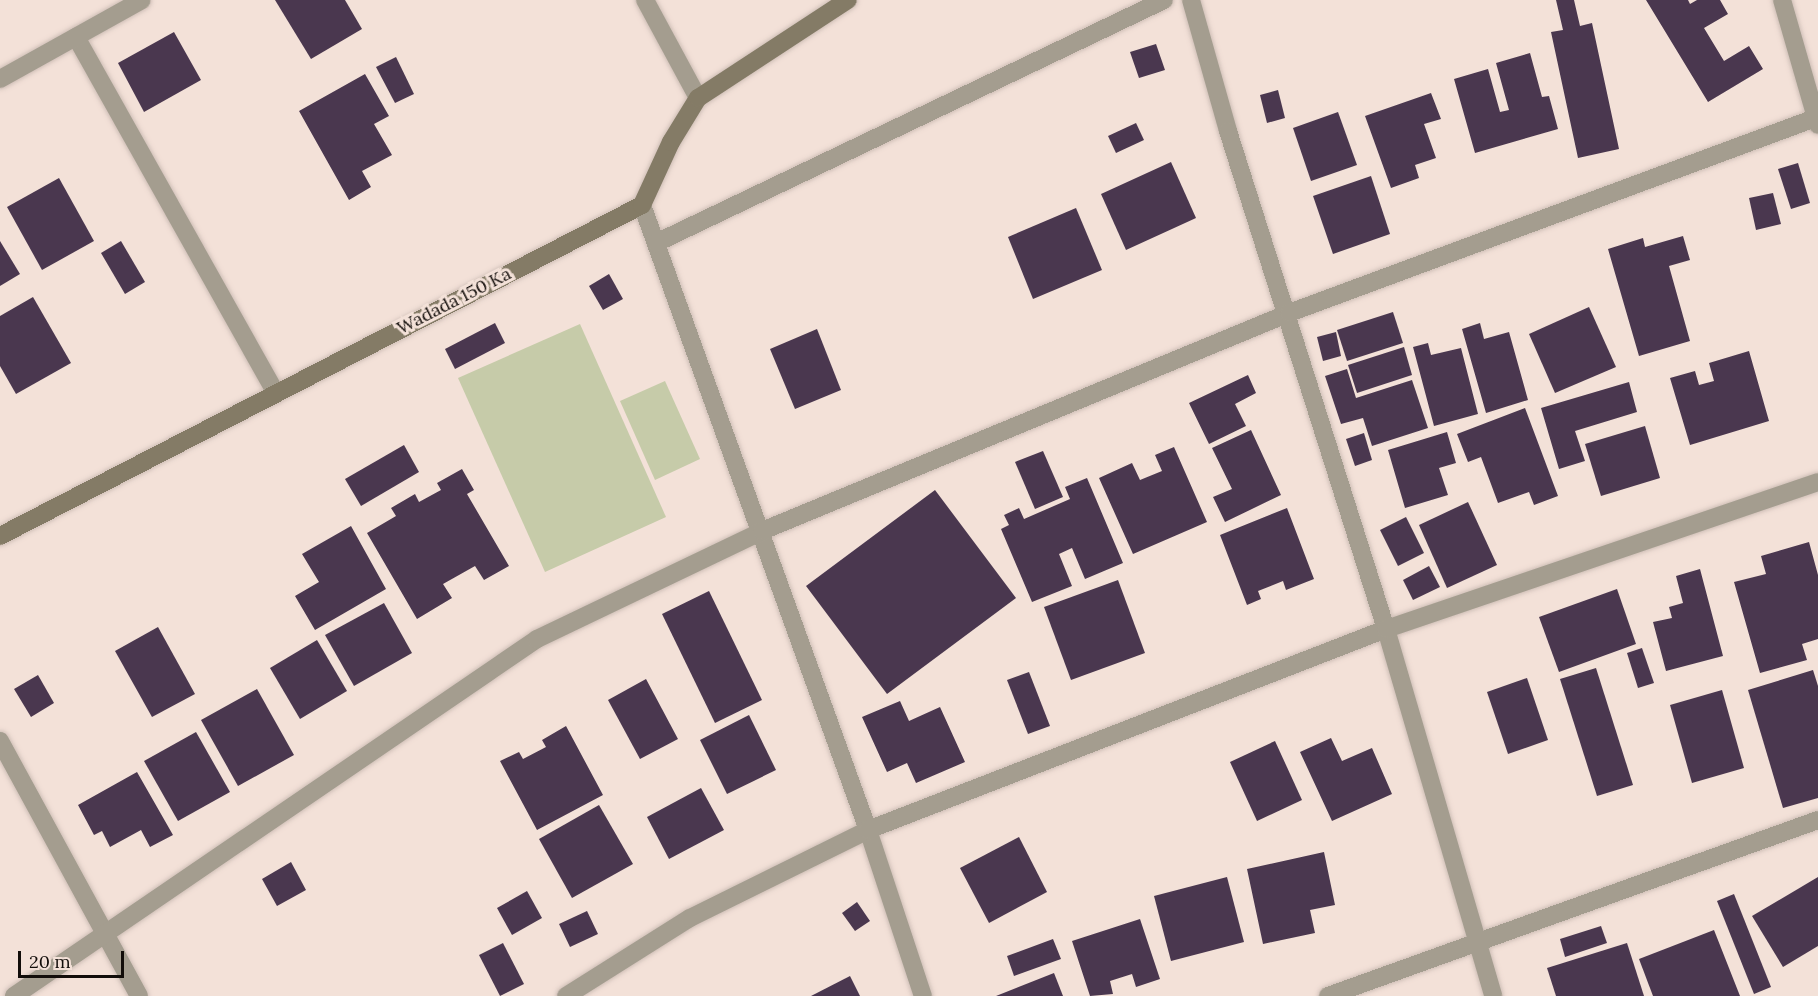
<!DOCTYPE html>
<html>
<head>
<meta charset="utf-8">
<style>
  body { margin:0 }
  #map { position:relative; width:1818px; height:996px; overflow:hidden; background:#f3e1d8; font-family:Lora,serif }
  div>[style] { position:absolute }
  .green>* { inset:0; background:#c6cba9 }
  .building>* { inset:0; background:#4a374f }
  .roads { filter:drop-shadow(0 0 2px #cfbfb7) drop-shadow(0 0 2px #cfbfb7) }
  .street>* { height:18px; margin:-9px; padding:0 9px; transform-origin:9px; border-radius:9px; background:#a49d8f }
  .secondary>* { height:18px; margin:-9px; padding:0 9px; transform-origin:9px; border-radius:9px; background:#847b66 }
  span { translate:-50% -50%; white-space:nowrap; text-align:center; line-height:1.15; -webkit-text-stroke:6px #f3e1d8; paint-order:stroke }
  .street-label { font-size:18px; color:#120d0a }
  .scale { position:absolute; left:18px; top:951px; width:106px; height:27px; box-sizing:border-box; border:3px solid #120d0a; border-top:0; padding-left:8px; font-size:18px; line-height:21px; white-space:nowrap; color:#120d0a; -webkit-text-stroke:4px #f3e1d8; paint-order:stroke }
</style>
</head>
<body>
<div id="map">
  <div class="green">
    <div style="clip-path:polygon(580px 324px,666px 517px,545px 572px,458px 378px)"></div>
    <div style="clip-path:polygon(665px 381px,700px 459px,655px 480px,620px 401px)"></div>
  </div>
  <div class="building">
    <div style="clip-path:polygon(275px 0,345px 0,362px 29px,311px 59px)"></div>
    <div style="clip-path:polygon(1556px 0,1574px 0,1580px 26px,1592px 23px,1619px 149px,1578px 158px,1551px 32px,1563px 30px)"></div>
    <div style="clip-path:polygon(1646px 0,1688px 0,1690px 4px,1697px 0,1720px 0,1728px 14px,1704px 28px,1724px 61px,1749px 46px,1763px 69px,1708px 102px)"></div>
    <div style="clip-path:polygon(174px 32px,201px 80px,144px 112px,118px 63px)"></div>
    <div style="clip-path:polygon(1156px 44px,1165px 70px,1139px 78px,1130px 52px)"></div>
    <div style="clip-path:polygon(1530px 53px,1542px 97px,1549px 96px,1558px 129px,1475px 153px,1454px 79px,1488px 69px,1500px 112px,1509px 110px,1496px 63px)"></div>
    <div style="clip-path:polygon(396px 57px,414px 94px,395px 103px,376px 67px)"></div>
    <div style="clip-path:polygon(365px 74px,389px 116px,374px 124px,392px 155px,362px 171px,371px 187px,349px 200px,299px 111px)"></div>
    <div style="clip-path:polygon(1278px 90px,1285px 118px,1267px 123px,1260px 95px)"></div>
    <div style="clip-path:polygon(1431px 93px,1441px 119px,1424px 124px,1436px 158px,1415px 165px,1419px 178px,1391px 188px,1365px 116px)"></div>
    <div style="clip-path:polygon(1338px 112px,1357px 165px,1311px 181px,1293px 128px)"></div>
    <div style="clip-path:polygon(1136px 123px,1144px 140px,1116px 153px,1108px 136px)"></div>
    <div style="clip-path:polygon(1171px 162px,1196px 218px,1126px 250px,1101px 194px)"></div>
    <div style="clip-path:polygon(1798px 163px,1810px 203px,1791px 209px,1778px 169px)"></div>
    <div style="clip-path:polygon(1371px 176px,1390px 234px,1333px 254px,1313px 196px)"></div>
    <div style="clip-path:polygon(59px 178px,94px 241px,42px 270px,7px 207px)"></div>
    <div style="clip-path:polygon(1773px 193px,1781px 224px,1756px 230px,1749px 198px)"></div>
    <div style="clip-path:polygon(1076px 208px,1102px 270px,1033px 299px,1008px 237px)"></div>
    <div style="clip-path:polygon(1683px 236px,1690px 260px,1669px 266px,1690px 341px,1639px 356px,1608px 249px,1643px 238px,1645px 247px)"></div>
    <div style="clip-path:polygon(0 241px,20px 274px,0 286px)"></div>
    <div style="clip-path:polygon(121px 241px,145px 282px,125px 294px,101px 253px)"></div>
    <div style="clip-path:polygon(609px 274px,623px 299px,603px 310px,589px 286px)"></div>
    <div style="clip-path:polygon(33px 297px,71px 363px,16px 394px,0 366px,0 316px)"></div>
    <div style="clip-path:polygon(1589px 307px,1616px 367px,1555px 393px,1529px 334px)"></div>
    <div style="clip-path:polygon(1393px 312px,1403px 343px,1347px 361px,1337px 330px)"></div>
    <div style="clip-path:polygon(495px 323px,505px 343px,455px 369px,445px 349px)"></div>
    <div style="clip-path:polygon(1480px 323px,1484px 339px,1509px 332px,1528px 400px,1486px 413px,1462px 329px)"></div>
    <div style="clip-path:polygon(817px 329px,841px 390px,795px 409px,770px 349px)"></div>
    <div style="clip-path:polygon(1336px 332px,1341px 356px,1323px 361px,1317px 337px)"></div>
    <div style="clip-path:polygon(1428px 343px,1431px 355px,1461px 348px,1478px 414px,1434px 426px,1413px 347px)"></div>
    <div style="clip-path:polygon(1404px 347px,1412px 375px,1357px 393px,1348px 365px)"></div>
    <div style="clip-path:polygon(1749px 351px,1769px 421px,1690px 445px,1670px 378px,1695px 371px,1699px 385px,1714px 381px,1709px 363px)"></div>
    <div style="clip-path:polygon(1347px 369px,1356px 398px,1412px 380px,1428px 428px,1372px 446px,1363px 418px,1341px 424px,1325px 376px)"></div>
    <div style="clip-path:polygon(1248px 375px,1256px 393px,1235px 404px,1246px 426px,1209px 444px,1189px 403px)"></div>
    <div style="clip-path:polygon(1629px 382px,1637px 412px,1575px 431px,1585px 461px,1559px 469px,1541px 408px)"></div>
    <div style="clip-path:polygon(1525px 408px,1558px 496px,1534px 505px,1529px 492px,1498px 503px,1481px 457px,1468px 462px,1457px 434px)"></div>
    <div style="clip-path:polygon(1645px 426px,1660px 478px,1601px 496px,1585px 444px)"></div>
    <div style="clip-path:polygon(1251px 430px,1281px 495px,1225px 522px,1213px 497px,1232px 489px,1212px 448px)"></div>
    <div style="clip-path:polygon(1447px 432px,1456px 463px,1439px 468px,1448px 495px,1405px 508px,1388px 450px)"></div>
    <div style="clip-path:polygon(1364px 433px,1372px 460px,1355px 466px,1346px 439px)"></div>
    <div style="clip-path:polygon(404px 445px,419px 472px,361px 506px,345px 479px)"></div>
    <div style="clip-path:polygon(1174px 447px,1207px 522px,1133px 554px,1099px 478px,1132px 463px,1140px 480px,1162px 471px,1155px 455px)"></div>
    <div style="clip-path:polygon(1043px 451px,1063px 497px,1035px 509px,1015px 462px)"></div>
    <div style="clip-path:polygon(462px 469px,474px 490px,467px 494px,509px 566px,484px 580px,475px 566px,443px 584px,452px 598px,417px 619px,367px 533px,396px 516px,391px 508px,415px 494px,419px 502px,441px 490px,437px 483px)"></div>
    <div style="clip-path:polygon(1087px 478px,1123px 563px,1085px 579px,1072px 548px,1059px 554px,1072px 586px,1032px 602px,1001px 529px,1009px 525px,1004px 515px,1019px 508px,1024px 519px,1070px 499px,1065px 487px)"></div>
    <div style="clip-path:polygon(935px 490px,1016px 598px,887px 694px,806px 586px)"></div>
    <div style="clip-path:polygon(1468px 502px,1497px 565px,1447px 588px,1419px 525px)"></div>
    <div style="clip-path:polygon(1287px 508px,1314px 579px,1286px 590px,1283px 581px,1258px 591px,1261px 599px,1247px 605px,1220px 535px)"></div>
    <div style="clip-path:polygon(1406px 517px,1424px 553px,1398px 566px,1380px 530px)"></div>
    <div style="clip-path:polygon(351px 526px,386px 589px,315px 630px,295px 596px,319px 582px,302px 554px)"></div>
    <div style="clip-path:polygon(1809px 542px,1818px 575px,1818px 639px,1802px 644px,1807px 660px,1760px 673px,1734px 582px,1766px 574px,1761px 556px)"></div>
    <div style="clip-path:polygon(1429px 566px,1440px 587px,1413px 600px,1403px 580px)"></div>
    <div style="clip-path:polygon(1700px 569px,1723px 656px,1666px 671px,1653px 622px,1672px 618px,1669px 607px,1683px 603px,1676px 576px)"></div>
    <div style="clip-path:polygon(1118px 580px,1145px 653px,1071px 680px,1044px 607px)"></div>
    <div style="clip-path:polygon(1617px 589px,1636px 644px,1559px 672px,1539px 617px)"></div>
    <div style="clip-path:polygon(709px 591px,762px 700px,715px 723px,662px 614px)"></div>
    <div style="clip-path:polygon(384px 603px,412px 653px,354px 686px,325px 635px)"></div>
    <div style="clip-path:polygon(158px 627px,195px 694px,152px 717px,115px 651px)"></div>
    <div style="clip-path:polygon(317px 640px,347px 691px,300px 719px,270px 668px)"></div>
    <div style="clip-path:polygon(1642px 648px,1654px 683px,1638px 688px,1627px 653px)"></div>
    <div style="clip-path:polygon(1596px 668px,1633px 785px,1597px 796px,1560px 679px)"></div>
    <div style="clip-path:polygon(1813px 670px,1818px 686px,1818px 798px,1783px 808px,1748px 690px)"></div>
    <div style="clip-path:polygon(1029px 672px,1050px 726px,1028px 734px,1007px 680px)"></div>
    <div style="clip-path:polygon(38px 675px,54px 703px,31px 717px,14px 689px)"></div>
    <div style="clip-path:polygon(1527px 678px,1548px 740px,1508px 754px,1487px 692px)"></div>
    <div style="clip-path:polygon(646px 679px,678px 739px,640px 759px,608px 700px)"></div>
    <div style="clip-path:polygon(257px 689px,294px 755px,238px 786px,201px 720px)"></div>
    <div style="clip-path:polygon(1722px 690px,1744px 768px,1692px 783px,1670px 705px)"></div>
    <div style="clip-path:polygon(900px 701px,909px 721px,940px 707px,965px 762px,916px 783px,907px 763px,887px 772px,862px 717px)"></div>
    <div style="clip-path:polygon(749px 715px,776px 770px,727px 794px,700px 740px)"></div>
    <div style="clip-path:polygon(566px 726px,603px 795px,537px 830px,500px 761px,519px 752px,523px 759px,546px 747px,542px 740px)"></div>
    <div style="clip-path:polygon(196px 732px,230px 792px,178px 821px,144px 761px)"></div>
    <div style="clip-path:polygon(1331px 738px,1342px 761px,1372px 748px,1392px 794px,1332px 821px,1300px 752px)"></div>
    <div style="clip-path:polygon(1275px 741px,1302px 800px,1257px 821px,1230px 762px)"></div>
    <div style="clip-path:polygon(137px 772px,173px 835px,150px 847px,141px 830px,110px 847px,102px 831px,94px 835px,78px 805px)"></div>
    <div style="clip-path:polygon(701px 788px,724px 830px,669px 859px,647px 817px)"></div>
    <div style="clip-path:polygon(599px 805px,633px 864px,572px 898px,539px 839px)"></div>
    <div style="clip-path:polygon(1019px 837px,1047px 892px,989px 923px,960px 868px)"></div>
    <div style="clip-path:polygon(1324px 852px,1335px 905px,1310px 910px,1315px 933px,1263px 944px,1247px 869px)"></div>
    <div style="clip-path:polygon(291px 862px,306px 890px,277px 906px,262px 879px)"></div>
    <div style="clip-path:polygon(1227px 877px,1244px 942px,1171px 961px,1154px 896px)"></div>
    <div style="clip-path:polygon(1818px 877px,1818px 946px,1783px 967px,1752px 916px)"></div>
    <div style="clip-path:polygon(527px 891px,542px 918px,512px 935px,497px 908px)"></div>
    <div style="clip-path:polygon(1734px 894px,1771px 987px,1754px 994px,1717px 901px)"></div>
    <div style="clip-path:polygon(857px 902px,870px 921px,855px 931px,842px 913px)"></div>
    <div style="clip-path:polygon(587px 911px,598px 934px,570px 947px,559px 924px)"></div>
    <div style="clip-path:polygon(1140px 919px,1160px 979px,1136px 987px,1132px 974px,1110px 981px,1113px 994px,1090px 996px,1072px 941px)"></div>
    <div style="clip-path:polygon(1601px 926px,1607px 943px,1565px 957px,1560px 939px)"></div>
    <div style="clip-path:polygon(1714px 930px,1740px 996px,1653px 996px,1639px 959px)"></div>
    <div style="clip-path:polygon(1053px 939px,1061px 959px,1014px 976px,1007px 956px)"></div>
    <div style="clip-path:polygon(503px 943px,524px 984px,500px 996px,479px 955px)"></div>
    <div style="clip-path:polygon(1627px 943px,1644px 996px,1556px 996px,1547px 968px)"></div>
    <div style="clip-path:polygon(1054px 973px,1063px 996px,996px 996px)"></div>
    <div style="clip-path:polygon(850px 976px,860px 996px,811px 996px)"></div>
  </div>
  <div class="roads">
    <div class="street">
      <div style="left:645px;top:0;width:111px;rotate:61.6deg"></div>
      <div style="left:1191px;top:0;width:136px;rotate:74.2deg"></div>
      <div style="left:1228px;top:131px;width:522px;rotate:72.4deg"></div>
      <div style="left:1386px;top:629px;width:382px;rotate:73.7deg"></div>
      <div style="left:1782px;top:0;width:130px;rotate:73.9deg"></div>
      <div style="left:76px;top:37px;width:408px;rotate:60.7deg"></div>
      <div style="left:0;top:79px;width:162px;rotate:-29.1deg"></div>
      <div style="left:642px;top:205px;width:665px;rotate:70.12deg"></div>
      <div style="left:868px;top:830px;width:175px;rotate:71.7deg"></div>
      <div style="left:656px;top:243px;width:563px;rotate:-25.56deg"></div>
      <div style="left:0;top:741px;width:290px;rotate:61.4deg"></div>
      <div style="left:14px;top:996px;width:633px;rotate:-34.32deg"></div>
      <div style="left:537px;top:639px;width:250px;rotate:-25.6deg"></div>
      <div style="left:762px;top:531px;width:570px;rotate:-22.47deg"></div>
      <div style="left:1289px;top:313px;width:564px;rotate:-20.33deg"></div>
      <div style="left:566px;top:996px;width:146px;rotate:-32.2deg"></div>
      <div style="left:690px;top:918px;width:199px;rotate:-26.3deg"></div>
      <div style="left:868px;top:830px;width:556px;rotate:-21.21deg"></div>
      <div style="left:1386px;top:629px;width:456px;rotate:-18.8deg"></div>
      <div style="left:1328px;top:996px;width:521px;rotate:-19.76deg"></div>
    </div>
    <div class="secondary">
      <div style="left:0;top:536px;width:722px;rotate:-27.27deg"></div>
      <div style="left:642px;top:205px;width:69px;rotate:-65.3deg"></div>
      <div style="left:671px;top:142px;width:52px;rotate:-58.5deg"></div>
      <div style="left:698px;top:98px;width:179px;rotate:-33.2deg"></div>
    </div>
  </div>
  <div class="street-label">
    <span style="left:454px;top:301px;rotate:-27deg">Wadada 150 Ka</span>
  </div>
  <div class="scale">20 m</div>
</div>
</body>
</html>
